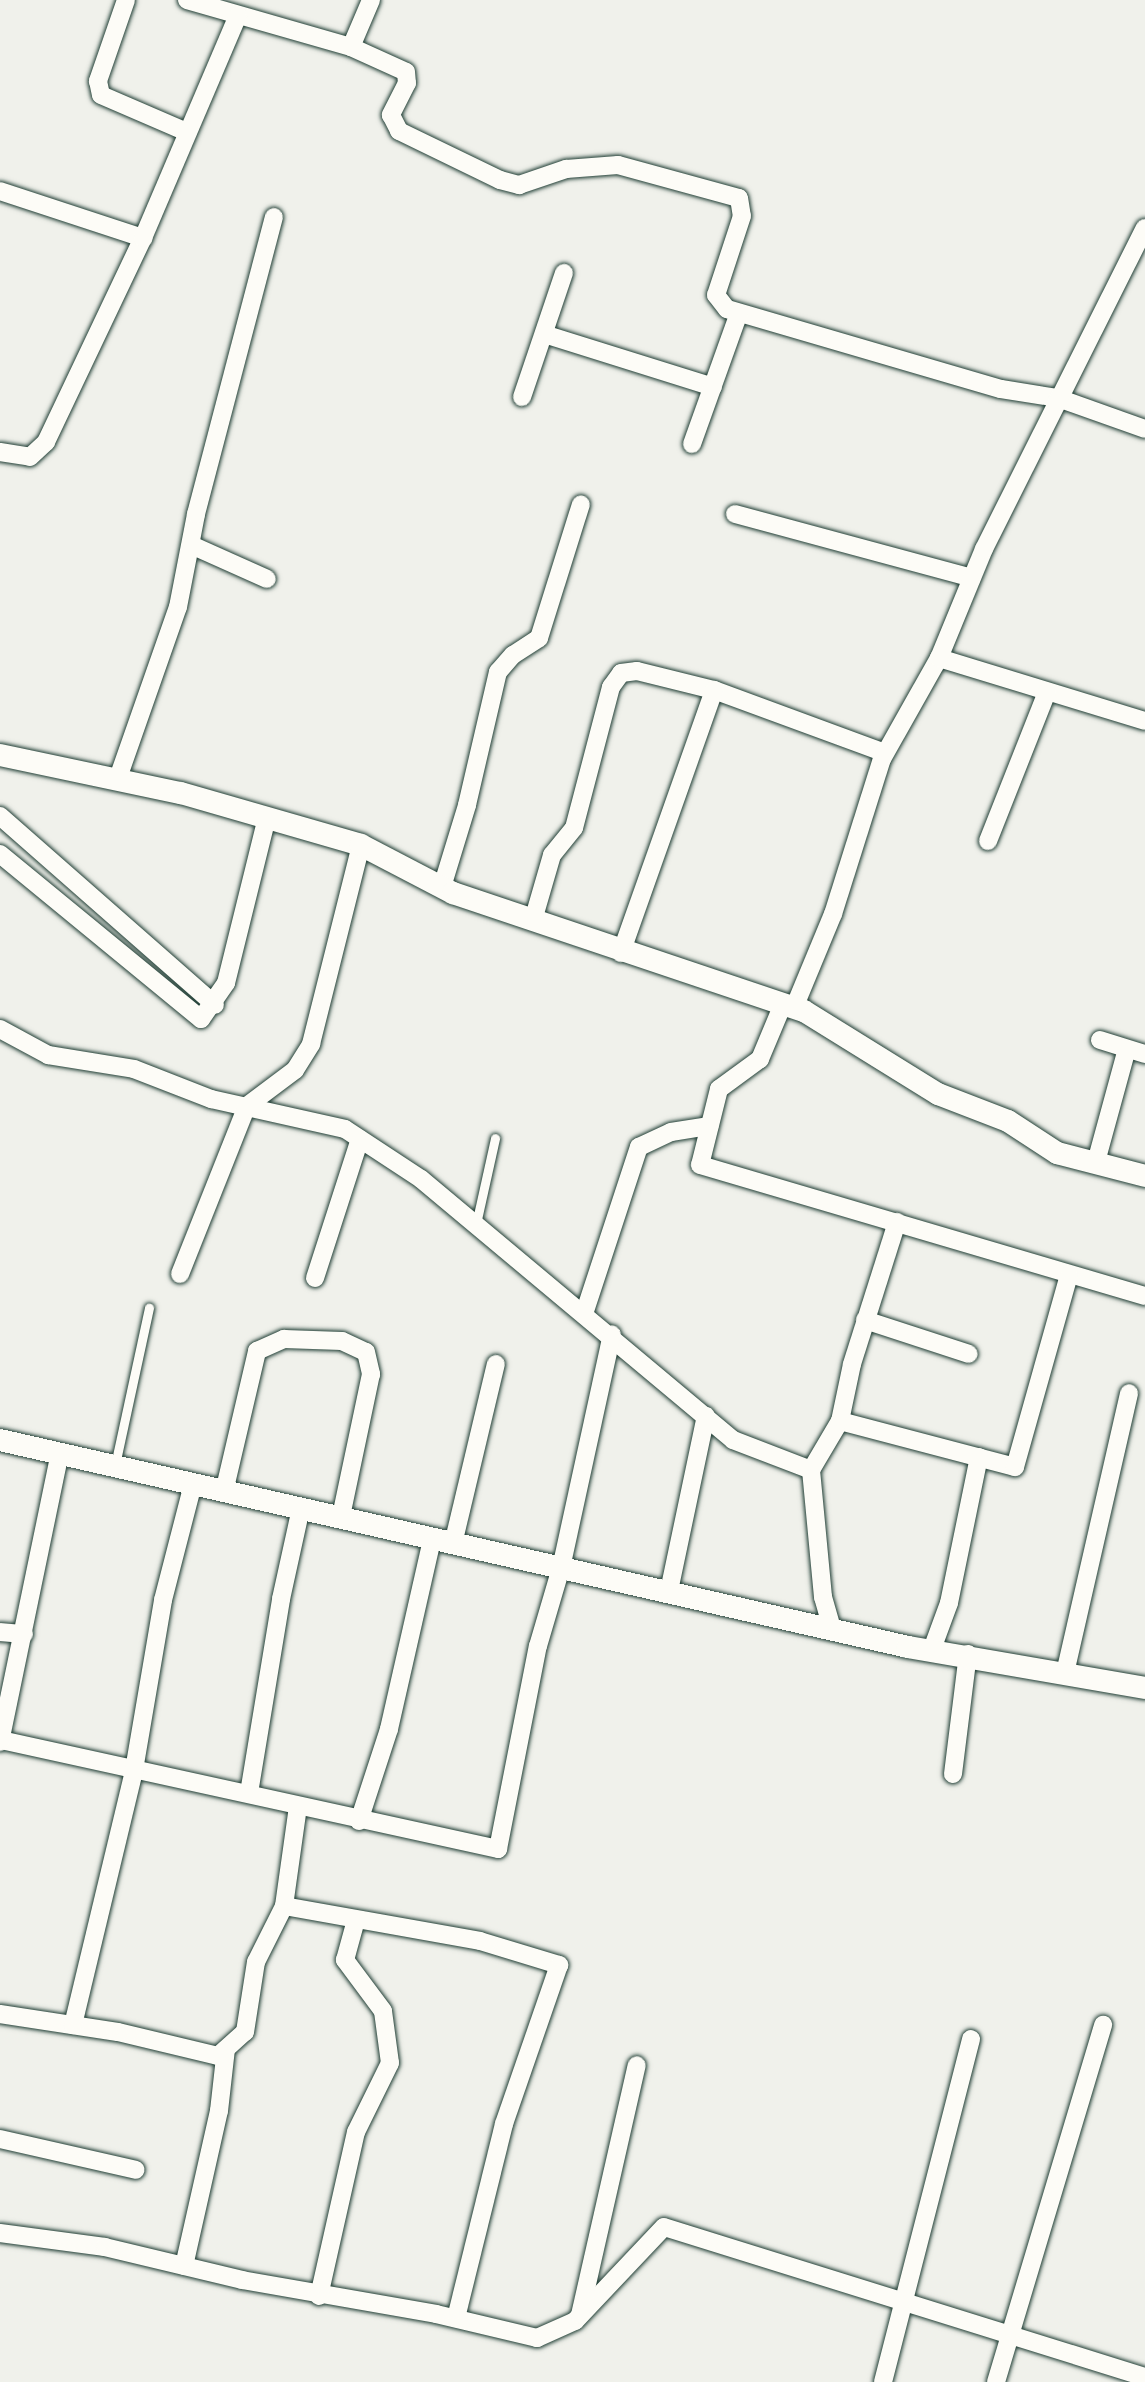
<!DOCTYPE html>
<html>
<head>
<meta charset="utf-8">
<style>
  body { margin:0 }
  #map { position:relative; width:1145px; height:2382px; overflow:hidden; background:#f0f1eb; font-family:Itim,sans-serif }
  div>[style] { position:absolute }
  .roads { filter:drop-shadow(0 0 2px #1f3d34) drop-shadow(0 0 2px #1f3d34) }
  .lane>* { height:9px; margin:-4.5px; padding:0 4.5px; transform-origin:4.5px; border-radius:4.5px; background:#fdfcf7 }
  .street>* { height:18px; margin:-9px; padding:0 9px; transform-origin:9px; border-radius:9px; background:#fdfcf7 }
  .secondary>* { height:22px; margin:-11px; padding:0 11px; transform-origin:11px; border-radius:11px; background:#fdfcf7 }
  span { translate:-50% -50%; white-space:nowrap; text-align:center; line-height:1.15; -webkit-text-stroke:8px #fdfcf7; paint-order:stroke }
</style>
</head>
<body>
<div id="map">
  <div class="roads">
    <div class="lane">
      <div style="left:476px;top:1224px;width:88px;rotate:-77.5deg"></div>
      <div style="left:115px;top:1465px;width:161px;rotate:-77.8deg"></div>
    </div>
    <div class="street">
      <div style="left:126px;top:0;width:86px;rotate:109.1deg"></div>
      <div style="left:98px;top:81px;width:14px;rotate:78deg"></div>
      <div style="left:101px;top:95px;width:94px;rotate:23.3deg"></div>
      <div style="left:187px;top:0;width:171px;rotate:16deg"></div>
      <div style="left:351px;top:47px;width:51px;rotate:-66.9deg"></div>
      <div style="left:351px;top:47px;width:60px;rotate:24.4deg"></div>
      <div style="left:406px;top:72px;width:11px;rotate:85deg"></div>
      <div style="left:407px;top:83px;width:36px;rotate:117deg"></div>
      <div style="left:391px;top:115px;width:18px;rotate:63deg"></div>
      <div style="left:399px;top:131px;width:112px;rotate:25.9deg"></div>
      <div style="left:500px;top:180px;width:20px;rotate:15deg"></div>
      <div style="left:519px;top:185px;width:50px;rotate:-18.8deg"></div>
      <div style="left:566px;top:169px;width:52px;rotate:-4.4deg"></div>
      <div style="left:618px;top:165px;width:125px;rotate:15.3deg"></div>
      <div style="left:739px;top:198px;width:18px;rotate:81deg"></div>
      <div style="left:742px;top:216px;width:83px;rotate:108.2deg"></div>
      <div style="left:716px;top:295px;width:18px;rotate:52deg"></div>
      <div style="left:727px;top:309px;width:285px;rotate:16.3deg"></div>
      <div style="left:1001px;top:389px;width:58px;rotate:9deg"></div>
      <div style="left:1058px;top:398px;width:92px;rotate:19.6deg"></div>
      <div style="left:0;top:191px;width:151px;rotate:18.2deg"></div>
      <div style="left:544px;top:334px;width:177px;rotate:17.4deg"></div>
      <div style="left:522px;top:397px;width:131px;rotate:-71.3deg"></div>
      <div style="left:692px;top:444px;width:139px;rotate:-70.3deg"></div>
      <div style="left:0;top:452px;width:30px;rotate:9deg"></div>
      <div style="left:30px;top:457px;width:22px;rotate:-43deg"></div>
      <div style="left:46px;top:442px;width:226px;rotate:-64.6deg"></div>
      <div style="left:143px;top:238px;width:242px;rotate:-66.9deg"></div>
      <div style="left:735px;top:514px;width:245px;rotate:15.1deg"></div>
      <div style="left:191px;top:545px;width:83px;rotate:24.1deg"></div>
      <div style="left:939px;top:658px;width:215px;rotate:17deg"></div>
      <div style="left:118px;top:778px;width:181px;rotate:-70.7deg"></div>
      <div style="left:178px;top:607px;width:95px;rotate:-79deg"></div>
      <div style="left:196px;top:514px;width:307px;rotate:-75.3deg"></div>
      <div style="left:0;top:816px;width:286px;rotate:41.3deg"></div>
      <div style="left:988px;top:841px;width:160px;rotate:-68.4deg"></div>
      <div style="left:0;top:854px;width:260px;rotate:39.4deg"></div>
      <div style="left:201px;top:1019px;width:44px;rotate:-55.2deg"></div>
      <div style="left:226px;top:983px;width:171px;rotate:-76.1deg"></div>
      <div style="left:442px;top:887px;width:86px;rotate:-73deg"></div>
      <div style="left:467px;top:805px;width:137px;rotate:-76.9deg"></div>
      <div style="left:498px;top:672px;width:23px;rotate:-49deg"></div>
      <div style="left:513px;top:655px;width:31px;rotate:-33deg"></div>
      <div style="left:539px;top:638px;width:140px;rotate:-72.6deg"></div>
      <div style="left:534px;top:917px;width:65px;rotate:-73.8deg"></div>
      <div style="left:552px;top:855px;width:35px;rotate:-51deg"></div>
      <div style="left:574px;top:828px;width:146px;rotate:-75.3deg"></div>
      <div style="left:611px;top:687px;width:17px;rotate:-54deg"></div>
      <div style="left:621px;top:673px;width:16px;rotate:-7deg"></div>
      <div style="left:637px;top:671px;width:79px;rotate:13.9deg"></div>
      <div style="left:714px;top:690px;width:182px;rotate:20.2deg"></div>
      <div style="left:621px;top:953px;width:279px;rotate:-70.5deg"></div>
      <div style="left:783px;top:1004px;width:60px;rotate:112.7deg"></div>
      <div style="left:760px;top:1059px;width:51px;rotate:143.8deg"></div>
      <div style="left:719px;top:1089px;width:78px;rotate:104deg"></div>
      <div style="left:700px;top:1165px;width:464px;rotate:16.4deg"></div>
      <div style="left:794px;top:1008px;width:102px;rotate:-67.5deg"></div>
      <div style="left:833px;top:914px;width:163px;rotate:-72.5deg"></div>
      <div style="left:882px;top:759px;width:116px;rotate:-60.6deg"></div>
      <div style="left:939px;top:658px;width:118px;rotate:-67.6deg"></div>
      <div style="left:984px;top:549px;width:359px;rotate:-63.4deg"></div>
      <div style="left:0;top:1029px;width:55px;rotate:28.4deg"></div>
      <div style="left:48px;top:1055px;width:87px;rotate:9.2deg"></div>
      <div style="left:134px;top:1069px;width:83px;rotate:21.3deg"></div>
      <div style="left:211px;top:1099px;width:137px;rotate:12.6deg"></div>
      <div style="left:345px;top:1129px;width:91px;rotate:33.3deg"></div>
      <div style="left:421px;top:1179px;width:407px;rotate:39.9deg"></div>
      <div style="left:733px;top:1440px;width:84px;rotate:21deg"></div>
      <div style="left:811px;top:1470px;width:128px;rotate:84.6deg"></div>
      <div style="left:823px;top:1597px;width:32px;rotate:74deg"></div>
      <div style="left:1100px;top:1040px;width:47px;rotate:17.3deg"></div>
      <div style="left:1096px;top:1162px;width:117px;rotate:-74.7deg"></div>
      <div style="left:180px;top:1274px;width:181px;rotate:-68.3deg"></div>
      <div style="left:247px;top:1106px;width:60px;rotate:-36.9deg"></div>
      <div style="left:295px;top:1070px;width:31px;rotate:-58deg"></div>
      <div style="left:311px;top:1044px;width:205px;rotate:-75.9deg"></div>
      <div style="left:315px;top:1278px;width:146px;rotate:-72.1deg"></div>
      <div style="left:584px;top:1314px;width:176px;rotate:-71.8deg"></div>
      <div style="left:639px;top:1147px;width:35px;rotate:-25deg"></div>
      <div style="left:671px;top:1132px;width:39px;rotate:-9deg"></div>
      <div style="left:865px;top:1320px;width:109px;rotate:18.1deg"></div>
      <div style="left:840px;top:1421px;width:181px;rotate:14.7deg"></div>
      <div style="left:1015px;top:1467px;width:199px;rotate:-74.3deg"></div>
      <div style="left:811px;top:1470px;width:57px;rotate:-59.4deg"></div>
      <div style="left:840px;top:1421px;width:58px;rotate:-78.1deg"></div>
      <div style="left:852px;top:1364px;width:149px;rotate:-72.4deg"></div>
      <div style="left:224px;top:1492px;width:145px;rotate:-76.8deg"></div>
      <div style="left:257px;top:1351px;width:30px;rotate:-24deg"></div>
      <div style="left:284px;top:1339px;width:58px;rotate:2deg"></div>
      <div style="left:342px;top:1341px;width:26px;rotate:25deg"></div>
      <div style="left:366px;top:1352px;width:23px;rotate:77deg"></div>
      <div style="left:371px;top:1374px;width:145px;rotate:101.9deg"></div>
      <div style="left:453px;top:1544px;width:185px;rotate:-76.6deg"></div>
      <div style="left:669px;top:1591px;width:179px;rotate:-78.1deg"></div>
      <div style="left:0;top:1632px;width:24px;rotate:5deg"></div>
      <div style="left:931px;top:1652px;width:52px;rotate:-69.8deg"></div>
      <div style="left:949px;top:1603px;width:149px;rotate:-78.4deg"></div>
      <div style="left:1065px;top:1673px;width:287px;rotate:-77.1deg"></div>
      <div style="left:1px;top:1740px;width:509px;rotate:12.37deg"></div>
      <div style="left:498px;top:1849px;width:207px;rotate:-78.9deg"></div>
      <div style="left:538px;top:1646px;width:81px;rotate:-73.6deg"></div>
      <div style="left:561px;top:1568px;width:239px;rotate:-77.7deg"></div>
      <div style="left:0;top:1742px;width:295px;rotate:-78.3deg"></div>
      <div style="left:953px;top:1774px;width:121px;rotate:-82.9deg"></div>
      <div style="left:249px;top:1793px;width:197px;rotate:-80.6deg"></div>
      <div style="left:281px;top:1599px;width:93px;rotate:-77.6deg"></div>
      <div style="left:359px;top:1821px;width:97px;rotate:-71.9deg"></div>
      <div style="left:389px;top:1729px;width:195px;rotate:-77.2deg"></div>
      <div style="left:284px;top:1906px;width:101px;rotate:-82deg"></div>
      <div style="left:0;top:2014px;width:119px;rotate:8.7deg"></div>
      <div style="left:118px;top:2032px;width:103px;rotate:13.5deg"></div>
      <div style="left:218px;top:2056px;width:36px;rotate:-42deg"></div>
      <div style="left:245px;top:2032px;width:71px;rotate:-81.1deg"></div>
      <div style="left:256px;top:1962px;width:63px;rotate:-63.4deg"></div>
      <div style="left:284px;top:1906px;width:199px;rotate:10.1deg"></div>
      <div style="left:480px;top:1941px;width:83px;rotate:16.9deg"></div>
      <div style="left:559px;top:1965px;width:168px;rotate:109.1deg"></div>
      <div style="left:504px;top:2124px;width:200px;rotate:103.9deg"></div>
      <div style="left:73px;top:2025px;width:262px;rotate:-76.5deg"></div>
      <div style="left:134px;top:1770px;width:172px;rotate:-80.3deg"></div>
      <div style="left:163px;top:1600px;width:120px;rotate:-75.5deg"></div>
      <div style="left:0;top:2139px;width:139px;rotate:12.8deg"></div>
      <div style="left:0;top:2233px;width:106px;rotate:7.6deg"></div>
      <div style="left:105px;top:2247px;width:141px;rotate:13.5deg"></div>
      <div style="left:242px;top:2280px;width:197px;rotate:9.9deg"></div>
      <div style="left:436px;top:2314px;width:104px;rotate:13.4deg"></div>
      <div style="left:537px;top:2338px;width:42px;rotate:-24.1deg"></div>
      <div style="left:575px;top:2321px;width:129px;rotate:-46.6deg"></div>
      <div style="left:664px;top:2227px;width:504px;rotate:17.32deg"></div>
      <div style="left:184px;top:2266px;width:159px;rotate:-77.3deg"></div>
      <div style="left:219px;top:2111px;width:62px;rotate:-83.6deg"></div>
      <div style="left:319px;top:2296px;width:168px;rotate:-77.3deg"></div>
      <div style="left:356px;top:2132px;width:77px;rotate:-63.8deg"></div>
      <div style="left:390px;top:2063px;width:52px;rotate:-97.7deg"></div>
      <div style="left:383px;top:2011px;width:64px;rotate:-126.7deg"></div>
      <div style="left:345px;top:1960px;width:41px;rotate:-74.6deg"></div>
      <div style="left:580px;top:2315px;width:256px;rotate:-77.2deg"></div>
      <div style="left:883px;top:2382px;width:354px;rotate:-75.6deg"></div>
      <div style="left:996px;top:2382px;width:373px;rotate:-73.3deg"></div>
    </div>
    <div class="secondary">
      <div style="left:0;top:755px;width:185px;rotate:11.9deg"></div>
      <div style="left:181px;top:793px;width:187px;rotate:16.1deg"></div>
      <div style="left:361px;top:845px;width:104px;rotate:27.6deg"></div>
      <div style="left:453px;top:893px;width:370px;rotate:18.6deg"></div>
      <div style="left:804px;top:1011px;width:158px;rotate:31.8deg"></div>
      <div style="left:938px;top:1094px;width:75px;rotate:21.1deg"></div>
      <div style="left:1008px;top:1121px;width:59px;rotate:33.1deg"></div>
      <div style="left:1057px;top:1153px;width:91px;rotate:14.6deg"></div>
      <div style="left:0;top:1440px;width:931px;rotate:12.84deg"></div>
      <div style="left:908px;top:1647px;width:241px;rotate:9.8deg"></div>
    </div>
  </div>
</div>
</body>
</html>
